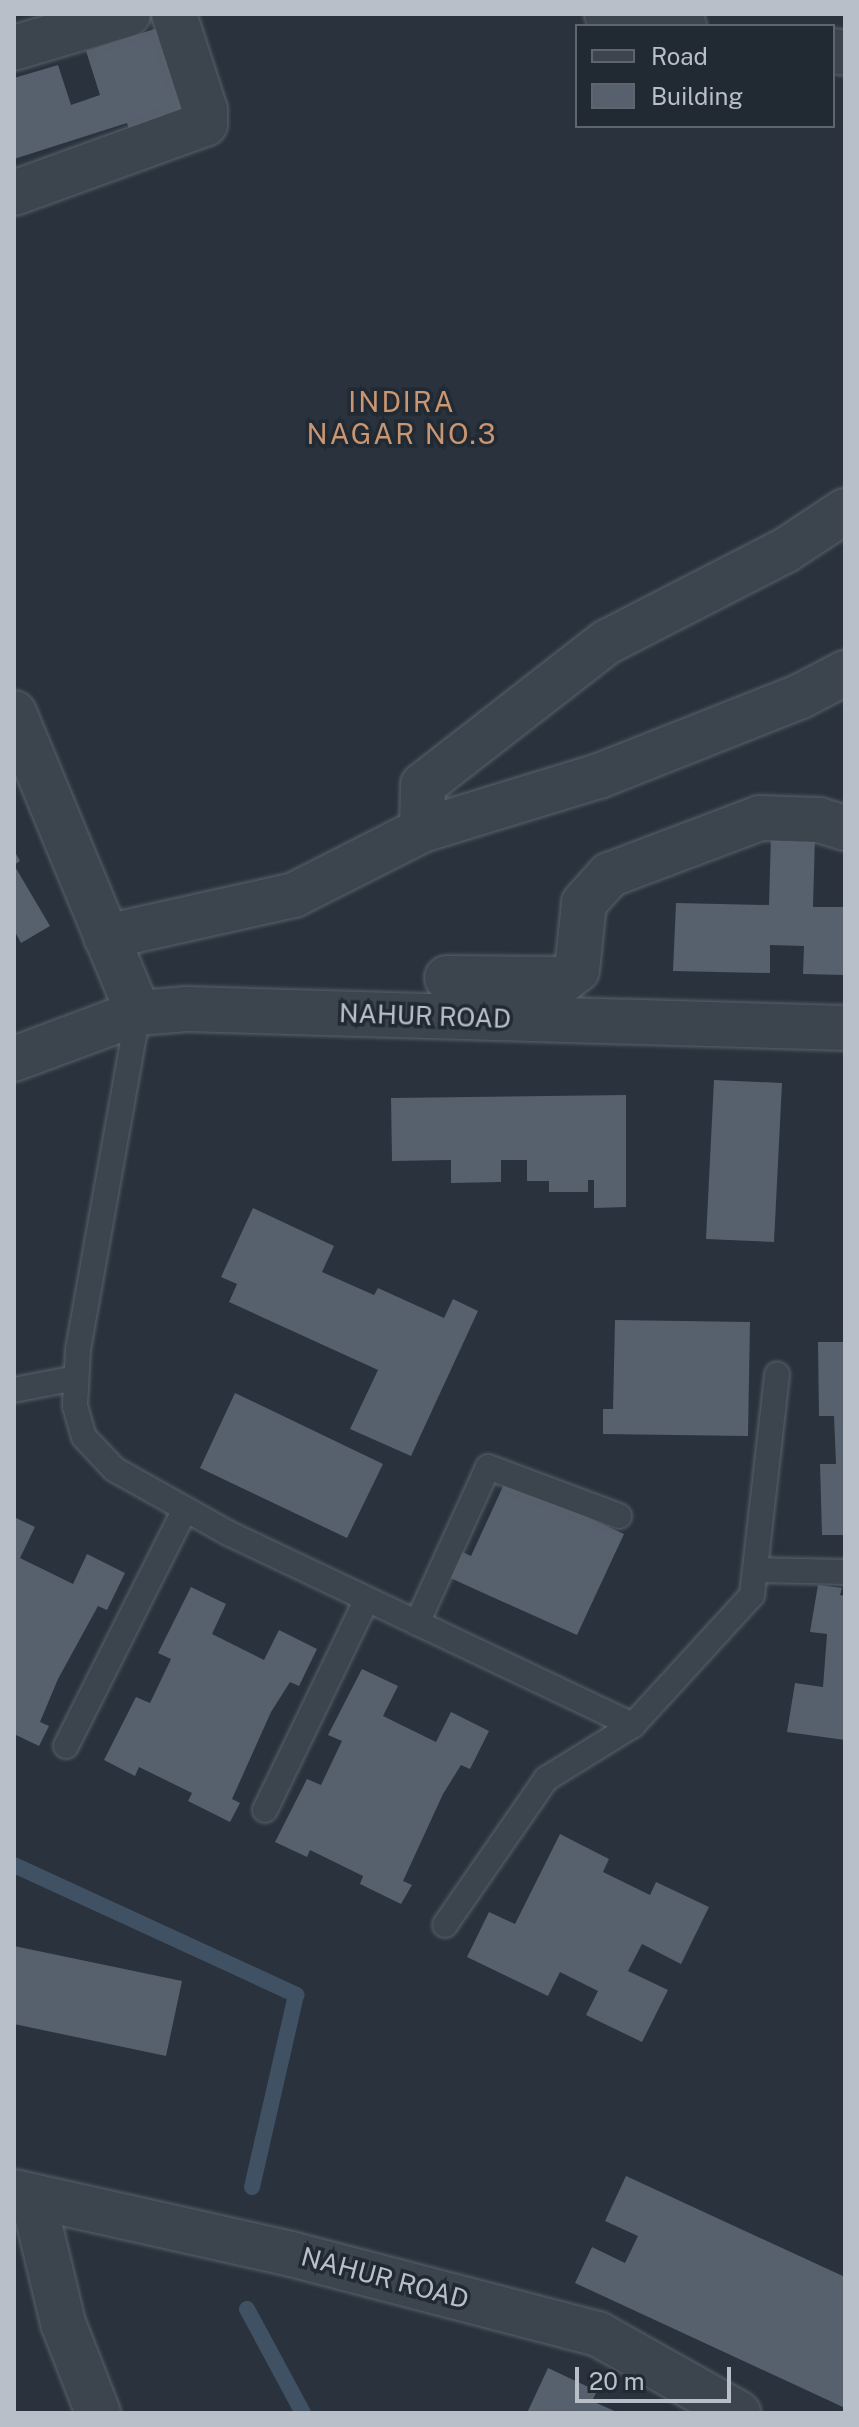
<!DOCTYPE html>
<html>
<head>
<meta charset="utf-8">
<style>
  body { margin:0 }
  #map { position:relative; width:859px; height:2427px; overflow:hidden; background:#29323d; font-family:"Public Sans",sans-serif }
  div>[style] { position:absolute }
  .stream>* { height:16px; margin:-8px; padding:0 8px; transform-origin:8px; border-radius:8px; background:#415164 }
  .building>* { inset:0; background:#57606d }
  .roads { filter:drop-shadow(0 0 2px #5a626b) drop-shadow(0 0 2px #5a626b) }
  .service>* { height:24px; margin:-12px; padding:0 12px; transform-origin:12px; border-radius:12px; background:#3c444e }
  .minor>* { height:44px; margin:-22px; padding:0 22px; transform-origin:22px; border-radius:22px; background:#3c444e }
  span { translate:-50% -50%; white-space:nowrap; text-align:center; line-height:1.15; -webkit-text-stroke:7px #212933; paint-order:stroke }
  .street-label { font-size:26px; color:#b9bfc8 }
  .neighbourhood-label { font-size:28px; color:#c99673; letter-spacing:2px }
  .frame { position:absolute; inset:0; border:16px solid #b9bfc8; pointer-events:none }
  .legend { position:absolute; left:575px; top:24px; width:260px; height:104px; box-sizing:border-box; background:#212933; border:2px solid #5e656f; margin:0; padding:10px 14px; list-style:none; font-size:24px; color:#b9bfc8 }
  .legend li { display:flex; align-items:center; gap:16px; height:40px }
  .legend b { width:40px; border:2px solid #5e656f }
  .scale { position:absolute; left:575px; top:2367px; width:156px; height:36px; box-sizing:border-box; border:4px solid #b9bfc8; border-top:0; padding-left:10px; font-size:24px; line-height:28px; white-space:nowrap; color:#b9bfc8; -webkit-text-stroke:6px #212933; paint-order:stroke }
</style>
</head>
<body>
<div id="map">
  <div class="stream">
    <div style="left:14px;top:1865px;width:311px;rotate:24.7deg"></div>
    <div style="left:296px;top:1995px;width:197px;rotate:102.9deg"></div>
    <div style="left:247px;top:2309px;width:118px;rotate:61.7deg"></div>
  </div>
  <div class="building">
    <div style="clip-path:polygon(167px 25px,196px 119px,132px 138px,127px 123px,14px 159px,14px 78px,58px 65px,71px 105px,100px 95px,86px 51px)"></div>
    <div style="clip-path:polygon(771px 835px,815px 836px,813px 907px,845px 907px,845px 975px,803px 974px,804px 946px,770px 945px,770px 973px,673px 971px,676px 903px,769px 905px)"></div>
    <div style="clip-path:polygon(14px 850px,20px 861px,14px 865px,50px 926px,21px 943px,14px 930px)"></div>
    <div style="clip-path:polygon(714px 1080px,782px 1083px,774px 1242px,706px 1239px)"></div>
    <div style="clip-path:polygon(626px 1095px,626px 1207px,594px 1208px,594px 1180px,588px 1180px,588px 1192px,549px 1192px,549px 1181px,527px 1181px,527px 1160px,501px 1160px,501px 1182px,451px 1183px,451px 1160px,392px 1161px,391px 1098px)"></div>
    <div style="clip-path:polygon(253px 1208px,334px 1246px,322px 1272px,374px 1295px,378px 1288px,444px 1318px,453px 1299px,478px 1311px,411px 1456px,350px 1429px,378px 1370px,229px 1302px,237px 1284px,221px 1277px)"></div>
    <div style="clip-path:polygon(615px 1320px,750px 1322px,748px 1436px,603px 1434px,603px 1409px,613px 1409px)"></div>
    <div style="clip-path:polygon(818px 1342px,845px 1342px,845px 1535px,822px 1535px,820px 1464px,836px 1464px,834px 1416px,819px 1416px)"></div>
    <div style="clip-path:polygon(235px 1393px,383px 1464px,347px 1538px,200px 1468px)"></div>
    <div style="clip-path:polygon(506px 1480px,624px 1534px,577px 1635px,448px 1577px,460px 1551px,471px 1556px)"></div>
    <div style="clip-path:polygon(14px 1517px,35px 1527px,20px 1558px,73px 1584px,87px 1554px,125px 1573px,107px 1610px,98px 1606px,58px 1679px,40px 1722px,49px 1726px,39px 1746px,14px 1734px)"></div>
    <div style="clip-path:polygon(818px 1585px,842px 1588px,840px 1595px,845px 1596px,845px 1740px,787px 1732px,795px 1683px,823px 1687px,827px 1634px,810px 1632px)"></div>
    <div style="clip-path:polygon(191px 1587px,226px 1604px,212px 1634px,264px 1660px,279px 1630px,317px 1649px,299px 1686px,290px 1682px,271px 1712px,232px 1799px,240px 1803px,230px 1822px,188px 1801px,192px 1793px,139px 1767px,135px 1776px,104px 1760px,136px 1697px,150px 1703px,171px 1659px,158px 1653px)"></div>
    <div style="clip-path:polygon(362px 1669px,398px 1686px,383px 1716px,436px 1742px,451px 1712px,489px 1731px,470px 1769px,461px 1765px,443px 1794px,403px 1881px,412px 1885px,401px 1904px,360px 1884px,363px 1876px,310px 1850px,307px 1857px,275px 1842px,307px 1779px,321px 1785px,342px 1741px,328px 1735px)"></div>
    <div style="clip-path:polygon(560px 1834px,609px 1859px,603px 1872px,650px 1895px,656px 1882px,709px 1907px,681px 1964px,642px 1944px,628px 1971px,668px 1990px,642px 2042px,586px 2015px,598px 1991px,560px 1972px,548px 1996px,467px 1957px,489px 1912px,515px 1924px)"></div>
    <div style="clip-path:polygon(14px 1946px,182px 1981px,166px 2056px,14px 2024px)"></div>
    <div style="clip-path:polygon(626px 2176px,845px 2277px,845px 2408px,575px 2283px,592px 2247px,625px 2263px,638px 2236px,605px 2221px)"></div>
    <div style="clip-path:polygon(548px 2368px,597px 2391px,592px 2401px,619px 2413px,527px 2413px)"></div>
  </div>
  <div class="roads">
    <div class="service">
      <div style="left:138px;top:1013px;width:342px;rotate:100.1deg"></div>
      <div style="left:78px;top:1350px;width:56px;rotate:93.1deg"></div>
      <div style="left:75px;top:1406px;width:32px;rotate:74deg"></div>
      <div style="left:84px;top:1437px;width:44px;rotate:46.8deg"></div>
      <div style="left:114px;top:1469px;width:131px;rotate:29.3deg"></div>
      <div style="left:228px;top:1533px;width:448px;rotate:25.4deg"></div>
      <div style="left:14px;top:1390px;width:63px;rotate:-11deg"></div>
      <div style="left:756px;top:1570px;width:89px;rotate:1.3deg"></div>
      <div style="left:417px;top:1623px;width:171px;rotate:-65.5deg"></div>
      <div style="left:488px;top:1467px;width:140px;rotate:20.5deg"></div>
      <div style="left:66px;top:1746px;width:265px;rotate:-63.3deg"></div>
      <div style="left:265px;top:1810px;width:234px;rotate:-64.2deg"></div>
      <div style="left:445px;top:1925px;width:178px;rotate:-55.3deg"></div>
      <div style="left:546px;top:1779px;width:102px;rotate:-31.8deg"></div>
      <div style="left:633px;top:1725px;width:176px;rotate:-47.5deg"></div>
      <div style="left:752px;top:1595px;width:222px;rotate:-83.5deg"></div>
    </div>
    <div class="minor">
      <div style="left:607px;top:14px;width:78px;rotate:8.9deg"></div>
      <div style="left:14px;top:48px;width:119px;rotate:-16.6deg"></div>
      <div style="left:833px;top:51px;width:12px;rotate:9deg"></div>
      <div style="left:14px;top:193px;width:203px;rotate:-19.9deg"></div>
      <div style="left:205px;top:124px;width:14px;rotate:-90deg"></div>
      <div style="left:205px;top:110px;width:101px;rotate:-107.9deg"></div>
      <div style="left:14px;top:713px;width:325px;rotate:67.5deg"></div>
      <div style="left:422px;top:830px;width:185px;rotate:-17deg"></div>
      <div style="left:599px;top:776px;width:215px;rotate:-21.6deg"></div>
      <div style="left:799px;top:697px;width:52px;rotate:-27.6deg"></div>
      <div style="left:106px;top:937px;width:193px;rotate:-12.6deg"></div>
      <div style="left:294px;top:895px;width:144px;rotate:-26.9deg"></div>
      <div style="left:422px;top:830px;width:45px;rotate:-88.7deg"></div>
      <div style="left:423px;top:785px;width:233px;rotate:-37.9deg"></div>
      <div style="left:607px;top:642px;width:201px;rotate:-27.2deg"></div>
      <div style="left:786px;top:550px;width:71px;rotate:-33.5deg"></div>
      <div style="left:447px;top:978px;width:118px;rotate:0.5deg"></div>
      <div style="left:565px;top:979px;width:15px;rotate:-37deg"></div>
      <div style="left:577px;top:970px;width:67px;rotate:-84deg"></div>
      <div style="left:584px;top:903px;width:38px;rotate:-48deg"></div>
      <div style="left:609px;top:875px;width:161px;rotate:-20.7deg"></div>
      <div style="left:760px;top:818px;width:59px;rotate:1.9deg"></div>
      <div style="left:819px;top:820px;width:27px;rotate:17deg"></div>
      <div style="left:14px;top:1059px;width:132px;rotate:-20.4deg"></div>
      <div style="left:138px;top:1013px;width:49px;rotate:-4.7deg"></div>
      <div style="left:187px;top:1009px;width:658px;rotate:1.65deg"></div>
      <div style="left:14px;top:2192px;width:284px;rotate:12.6deg"></div>
      <div style="left:291px;top:2254px;width:317px;rotate:14.6deg"></div>
      <div style="left:598px;top:2334px;width:161px;rotate:29.4deg"></div>
      <div style="left:33px;top:2198px;width:129px;rotate:76.5deg"></div>
      <div style="left:63px;top:2323px;width:97px;rotate:68.7deg"></div>
    </div>
  </div>
  <div class="street-label">
    <span style="left:425px;top:1016px;rotate:2deg">NAHUR ROAD</span>
    <span style="left:385px;top:2278px;rotate:15deg">NAHUR ROAD</span>
  </div>
  <div class="neighbourhood-label">
    <span style="left:402px;top:418px">INDIRA<br>NAGAR NO.3</span>
  </div>
  <div class="frame"></div>
  <ul class="legend">
  <li><b style="height:10px;background:#3c444e"></b>Road</li>
  <li><b style="height:22px;background:#57606d"></b>Building</li>
  </ul>
  <div class="scale">20 m</div>
</div>
</body>
</html>
